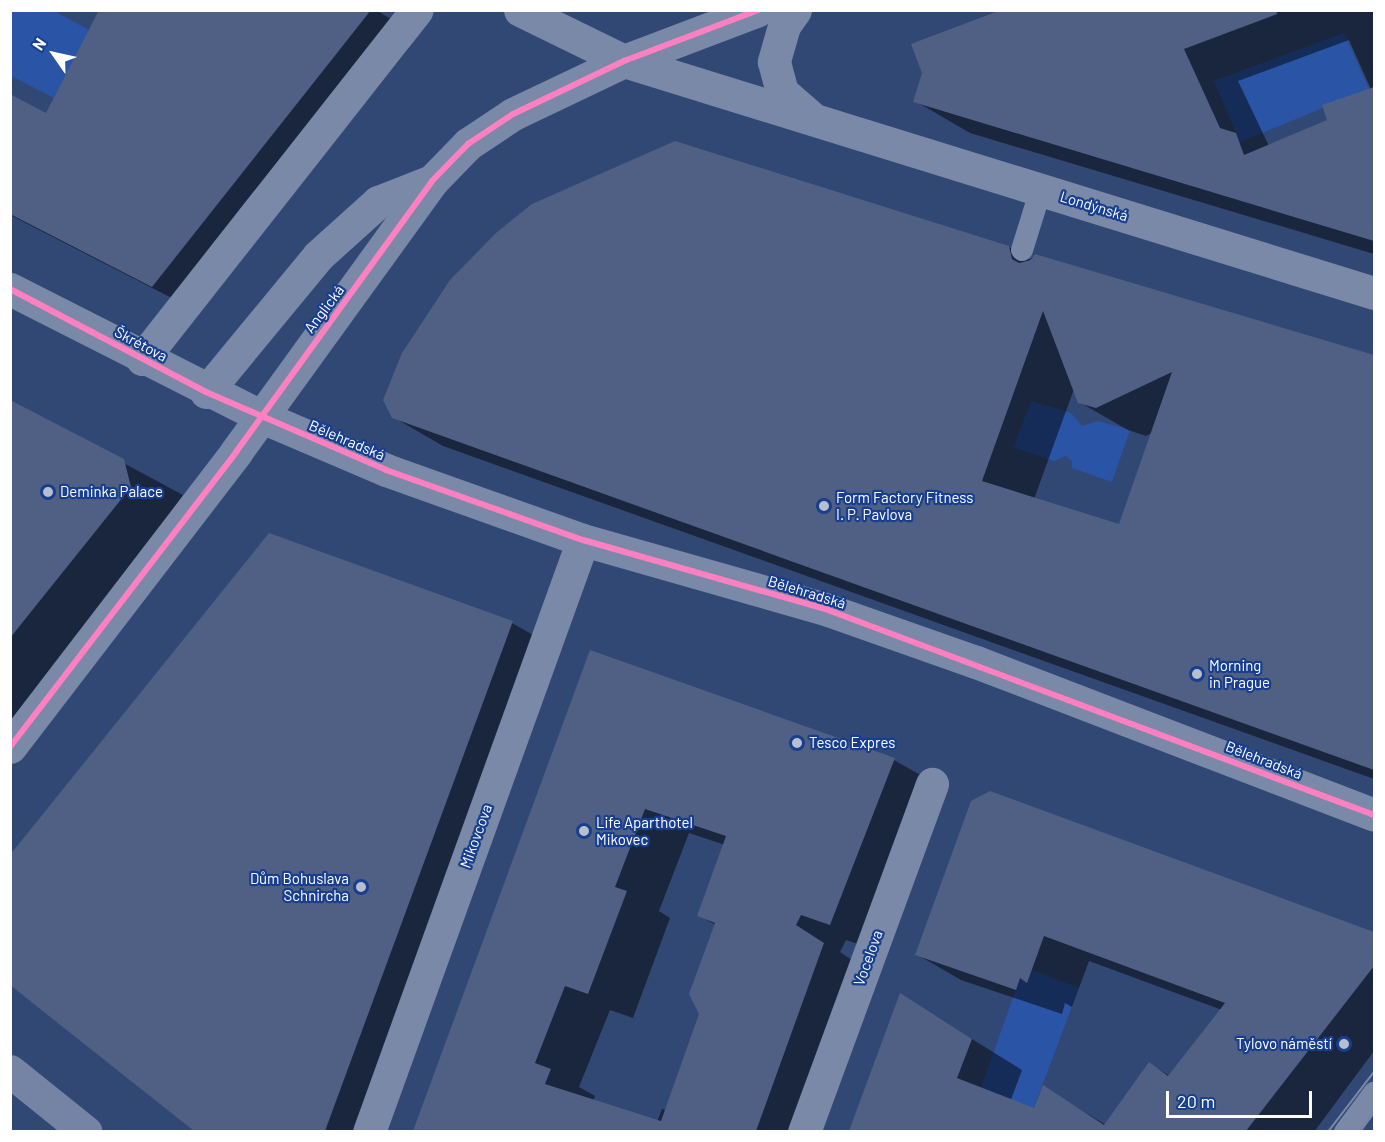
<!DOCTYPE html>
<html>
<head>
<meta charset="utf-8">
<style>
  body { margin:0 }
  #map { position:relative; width:1385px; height:1142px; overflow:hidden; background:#324874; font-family:Barlow,sans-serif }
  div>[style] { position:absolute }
  .green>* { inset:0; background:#2a54a6 }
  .shadow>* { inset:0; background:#0007 }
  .building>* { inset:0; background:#4f6084 }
  .service>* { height:22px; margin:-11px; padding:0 11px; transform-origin:11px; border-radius:11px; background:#7989a7 }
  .minor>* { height:33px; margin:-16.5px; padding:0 16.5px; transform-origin:16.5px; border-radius:16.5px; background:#7989a7 }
  .tertiary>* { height:33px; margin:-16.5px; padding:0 16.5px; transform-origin:16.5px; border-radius:16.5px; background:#7989a7 }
  .secondary>* { height:33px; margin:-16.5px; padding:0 16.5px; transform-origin:16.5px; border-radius:16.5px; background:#7584a4 }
  .tram>* { height:1.5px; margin:-0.75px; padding:0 0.75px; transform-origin:0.75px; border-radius:0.75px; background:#7b89a7 }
  .cycleway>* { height:6px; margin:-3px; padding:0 3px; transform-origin:3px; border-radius:3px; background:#ff80c0 }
  .dots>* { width:16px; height:16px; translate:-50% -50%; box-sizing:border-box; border:3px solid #173e8f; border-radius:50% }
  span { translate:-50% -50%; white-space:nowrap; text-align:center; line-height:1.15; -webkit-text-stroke:4.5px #173e8f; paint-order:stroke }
  .street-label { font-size:15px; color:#fff }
  .poi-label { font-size:15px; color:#fff }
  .left { translate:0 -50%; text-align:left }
  .right { translate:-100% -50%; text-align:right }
  .frame { position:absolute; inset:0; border:12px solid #fff; pointer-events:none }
  .north { position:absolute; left:24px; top:24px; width:60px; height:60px; -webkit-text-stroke:4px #173e8f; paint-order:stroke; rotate:304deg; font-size:16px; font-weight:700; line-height:24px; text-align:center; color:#fff }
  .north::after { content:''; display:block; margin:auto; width:21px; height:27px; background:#fff; clip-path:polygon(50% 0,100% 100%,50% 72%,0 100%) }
  .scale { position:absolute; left:1166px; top:1091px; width:146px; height:27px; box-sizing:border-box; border:3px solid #fff; border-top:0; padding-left:8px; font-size:18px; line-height:21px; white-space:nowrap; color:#fff; -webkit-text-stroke:4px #173e8f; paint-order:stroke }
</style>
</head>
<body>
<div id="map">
  <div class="green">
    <div style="clip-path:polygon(10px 11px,54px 11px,89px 30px,54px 98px,11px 76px)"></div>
    <div style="clip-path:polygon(1344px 33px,1369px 89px,1240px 142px,1214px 81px)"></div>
    <div style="clip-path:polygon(1031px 401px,1071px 413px,1082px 426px,1098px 421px,1130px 430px,1112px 482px,1072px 468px,1072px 461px,1066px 456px,1054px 461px,1014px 447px)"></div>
    <div style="clip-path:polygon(1032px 970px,1079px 988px,1025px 1131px,976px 1132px,986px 1103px,977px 1099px,1020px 978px,1027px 982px)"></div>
  </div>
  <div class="shadow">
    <div style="clip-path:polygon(100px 10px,376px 10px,404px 27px,409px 48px,199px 312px,10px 215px,10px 97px,47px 115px)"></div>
    <div style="clip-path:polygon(evenodd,1004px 10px,1374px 10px,1374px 254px,970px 133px,915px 101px,1004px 10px,1349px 40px,1373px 94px,1329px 121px,1269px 146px,1238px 81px,1349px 40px)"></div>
    <div style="clip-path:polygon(evenodd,1009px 247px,1032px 261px,1036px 255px,1374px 357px,1374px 779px,443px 446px,393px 417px,403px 354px,451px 281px,1009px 247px,1074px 389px,1079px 402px,1128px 430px,1146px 436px,1152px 433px,1120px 526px,1034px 499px,1074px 389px)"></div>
    <div style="clip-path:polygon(10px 402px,183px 495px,10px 745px)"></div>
    <div style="clip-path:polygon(512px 623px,556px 648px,378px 1132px,196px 1132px,10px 983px)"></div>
    <div style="clip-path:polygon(evenodd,591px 652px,894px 760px,938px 785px,875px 950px,846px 940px,840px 952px,867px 970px,809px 1132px,415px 1132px,591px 652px,689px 833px,725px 845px,699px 916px,716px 925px,700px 1014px,666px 1110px,662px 1109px,657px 1122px,593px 1101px,595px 1096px,579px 1087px,610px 1010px,633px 1018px,670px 918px,659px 911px,689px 833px)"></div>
    <div style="clip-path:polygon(990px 793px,1374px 934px,1374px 1051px,1314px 1132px,851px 1132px,901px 995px,1022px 1070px,1009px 1105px,1032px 1118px,1043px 1087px,1106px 1125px,1150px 1064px,1170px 1076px,1222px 1010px,1089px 961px,1072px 1007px,1065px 1003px,1062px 1014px,961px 980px,916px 954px)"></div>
  </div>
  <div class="building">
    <div style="clip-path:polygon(99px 10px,371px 10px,152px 287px,10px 214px,10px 94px,46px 113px)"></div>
    <div style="clip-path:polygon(1001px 10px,1276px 10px,1277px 14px,1184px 49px,1220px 128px,1236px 133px,1244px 155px,1327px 120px,1322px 105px,1374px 87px,1374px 241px,913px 102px,922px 73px,911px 44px)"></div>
    <div style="clip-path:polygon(evenodd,675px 141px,1009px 246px,1012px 259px,1019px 263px,1031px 260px,1035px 254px,1374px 355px,1374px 770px,392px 418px,383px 400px,402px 353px,450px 280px,496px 233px,532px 204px,675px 141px,1043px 311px,1078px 403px,1096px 408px,1172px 372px,1119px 524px,982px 481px,1043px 311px)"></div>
    <div style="clip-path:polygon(10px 400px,124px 459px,131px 487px,10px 638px)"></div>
    <div style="clip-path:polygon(269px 533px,513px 621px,325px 1131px,194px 1131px,10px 985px,10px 855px)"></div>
    <div style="clip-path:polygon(evenodd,590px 650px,895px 758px,830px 925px,801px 915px,796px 925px,824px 943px,756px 1131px,413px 1131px,590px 650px,645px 809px,726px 836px,697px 916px,715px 923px,689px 994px,699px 1014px,661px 1121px,545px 1084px,551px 1069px,535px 1063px,565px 986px,588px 994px,627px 891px,615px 887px,645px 809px)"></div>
    <div style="clip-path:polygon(990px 791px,1374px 932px,1374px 966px,1246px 1131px,849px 1131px,900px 993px,972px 1039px,957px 1078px,1034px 1108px,1043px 1085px,1104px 1125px,1149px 1062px,1168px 1076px,1225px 1003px,1044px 936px,1027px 983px,1020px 978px,1016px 990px,915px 955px,971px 801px)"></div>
  </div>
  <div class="service">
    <div style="left:1022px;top:250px;width:64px;rotate:-72.7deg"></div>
    <div style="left:1345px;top:1132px;width:49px;rotate:-53.4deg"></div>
  </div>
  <div class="minor">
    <div style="left:520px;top:10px;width:116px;rotate:26.1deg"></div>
    <div style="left:624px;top:61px;width:785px;rotate:17.19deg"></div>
    <div style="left:795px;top:10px;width:19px;rotate:125deg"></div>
    <div style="left:784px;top:26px;width:37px;rotate:106deg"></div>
    <div style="left:774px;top:62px;width:31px;rotate:75deg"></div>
    <div style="left:782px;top:92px;width:37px;rotate:41deg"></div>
    <div style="left:10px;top:289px;width:283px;rotate:26.9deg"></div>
    <div style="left:142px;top:359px;width:444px;rotate:-51.8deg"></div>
    <div style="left:369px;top:1132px;width:629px;rotate:-70.13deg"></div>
    <div style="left:804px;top:1132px;width:371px;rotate:-69.8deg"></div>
  </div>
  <div class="tertiary">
    <div style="left:206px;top:392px;width:176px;rotate:-50.5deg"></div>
    <div style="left:318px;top:256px;width:81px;rotate:-42deg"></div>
    <div style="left:378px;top:202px;width:58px;rotate:-21.3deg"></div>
    <div style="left:262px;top:417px;width:135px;rotate:23.1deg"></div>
    <div style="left:386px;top:470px;width:209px;rotate:19.6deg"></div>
    <div style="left:583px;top:540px;width:255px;rotate:15.9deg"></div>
    <div style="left:828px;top:610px;width:157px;rotate:19.4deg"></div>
    <div style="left:976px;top:662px;width:426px;rotate:21deg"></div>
    <div style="left:10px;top:747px;width:372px;rotate:-52.5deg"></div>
    <div style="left:236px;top:452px;width:334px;rotate:-54.1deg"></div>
    <div style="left:432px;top:181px;width:52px;rotate:-45.8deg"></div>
    <div style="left:468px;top:144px;width:54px;rotate:-33.7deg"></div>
    <div style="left:513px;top:114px;width:123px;rotate:-25.5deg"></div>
    <div style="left:624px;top:61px;width:143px;rotate:-20.8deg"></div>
  </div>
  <div class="secondary">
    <div style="left:10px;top:1071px;width:97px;rotate:38.8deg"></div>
  </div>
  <div class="tram">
    <div style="left:1328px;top:1132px;width:76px;rotate:-52.5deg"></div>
    <div style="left:1360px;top:1132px;width:24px;rotate:-54deg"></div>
  </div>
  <div class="cycleway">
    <div style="left:10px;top:289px;width:221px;rotate:27.7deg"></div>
    <div style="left:206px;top:392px;width:196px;rotate:23.4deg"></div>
    <div style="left:386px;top:470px;width:209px;rotate:19.6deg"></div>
    <div style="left:583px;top:540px;width:255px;rotate:15.9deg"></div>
    <div style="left:828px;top:610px;width:583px;rotate:20.58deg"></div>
    <div style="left:10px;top:747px;width:372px;rotate:-52.5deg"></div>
    <div style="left:236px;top:452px;width:334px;rotate:-54.1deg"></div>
    <div style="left:432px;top:181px;width:52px;rotate:-45.8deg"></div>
    <div style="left:468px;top:144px;width:54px;rotate:-33.7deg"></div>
    <div style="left:513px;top:114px;width:123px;rotate:-25.5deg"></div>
    <div style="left:624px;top:61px;width:143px;rotate:-20.8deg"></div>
  </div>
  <div class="dots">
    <div style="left:48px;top:492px;background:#b7bfce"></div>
    <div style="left:824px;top:506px;background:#b7bfce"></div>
    <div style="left:1197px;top:674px;background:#b7bfce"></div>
    <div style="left:797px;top:743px;background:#b7bfce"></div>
    <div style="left:584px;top:831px;background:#b7bfce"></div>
    <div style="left:361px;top:887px;background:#b7bfce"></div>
    <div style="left:1344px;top:1044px;background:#b7bfce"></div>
  </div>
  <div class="street-label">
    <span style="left:1094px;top:206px;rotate:17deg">Londýnská</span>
    <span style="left:324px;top:309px;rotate:-53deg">Anglická</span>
    <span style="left:141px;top:344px;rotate:28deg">Škrétova</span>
    <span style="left:347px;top:440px;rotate:23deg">Bělehradská</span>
    <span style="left:807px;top:592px;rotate:17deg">Bělehradská</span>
    <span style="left:1264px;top:760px;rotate:21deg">Bělehradská</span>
    <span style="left:476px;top:836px;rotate:-70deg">Mikovcova</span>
    <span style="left:868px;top:958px;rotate:-70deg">Vocelova</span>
  </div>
  <div class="poi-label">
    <span class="left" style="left:60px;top:492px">Deminka Palace</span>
    <span class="left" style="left:836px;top:506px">Form Factory Fitness<br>I. P. Pavlova</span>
    <span class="left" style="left:1209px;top:674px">Morning<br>in Prague</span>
    <span class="left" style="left:809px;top:743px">Tesco Expres</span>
    <span class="left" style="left:596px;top:831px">Life Aparthotel<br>Mikovec</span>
    <span class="right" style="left:349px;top:887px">Dům Bohuslava<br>Schnircha</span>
    <span class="right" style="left:1332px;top:1044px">Tylovo náměstí</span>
  </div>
  <div class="frame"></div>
  <div class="north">N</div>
  <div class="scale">20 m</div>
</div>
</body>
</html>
